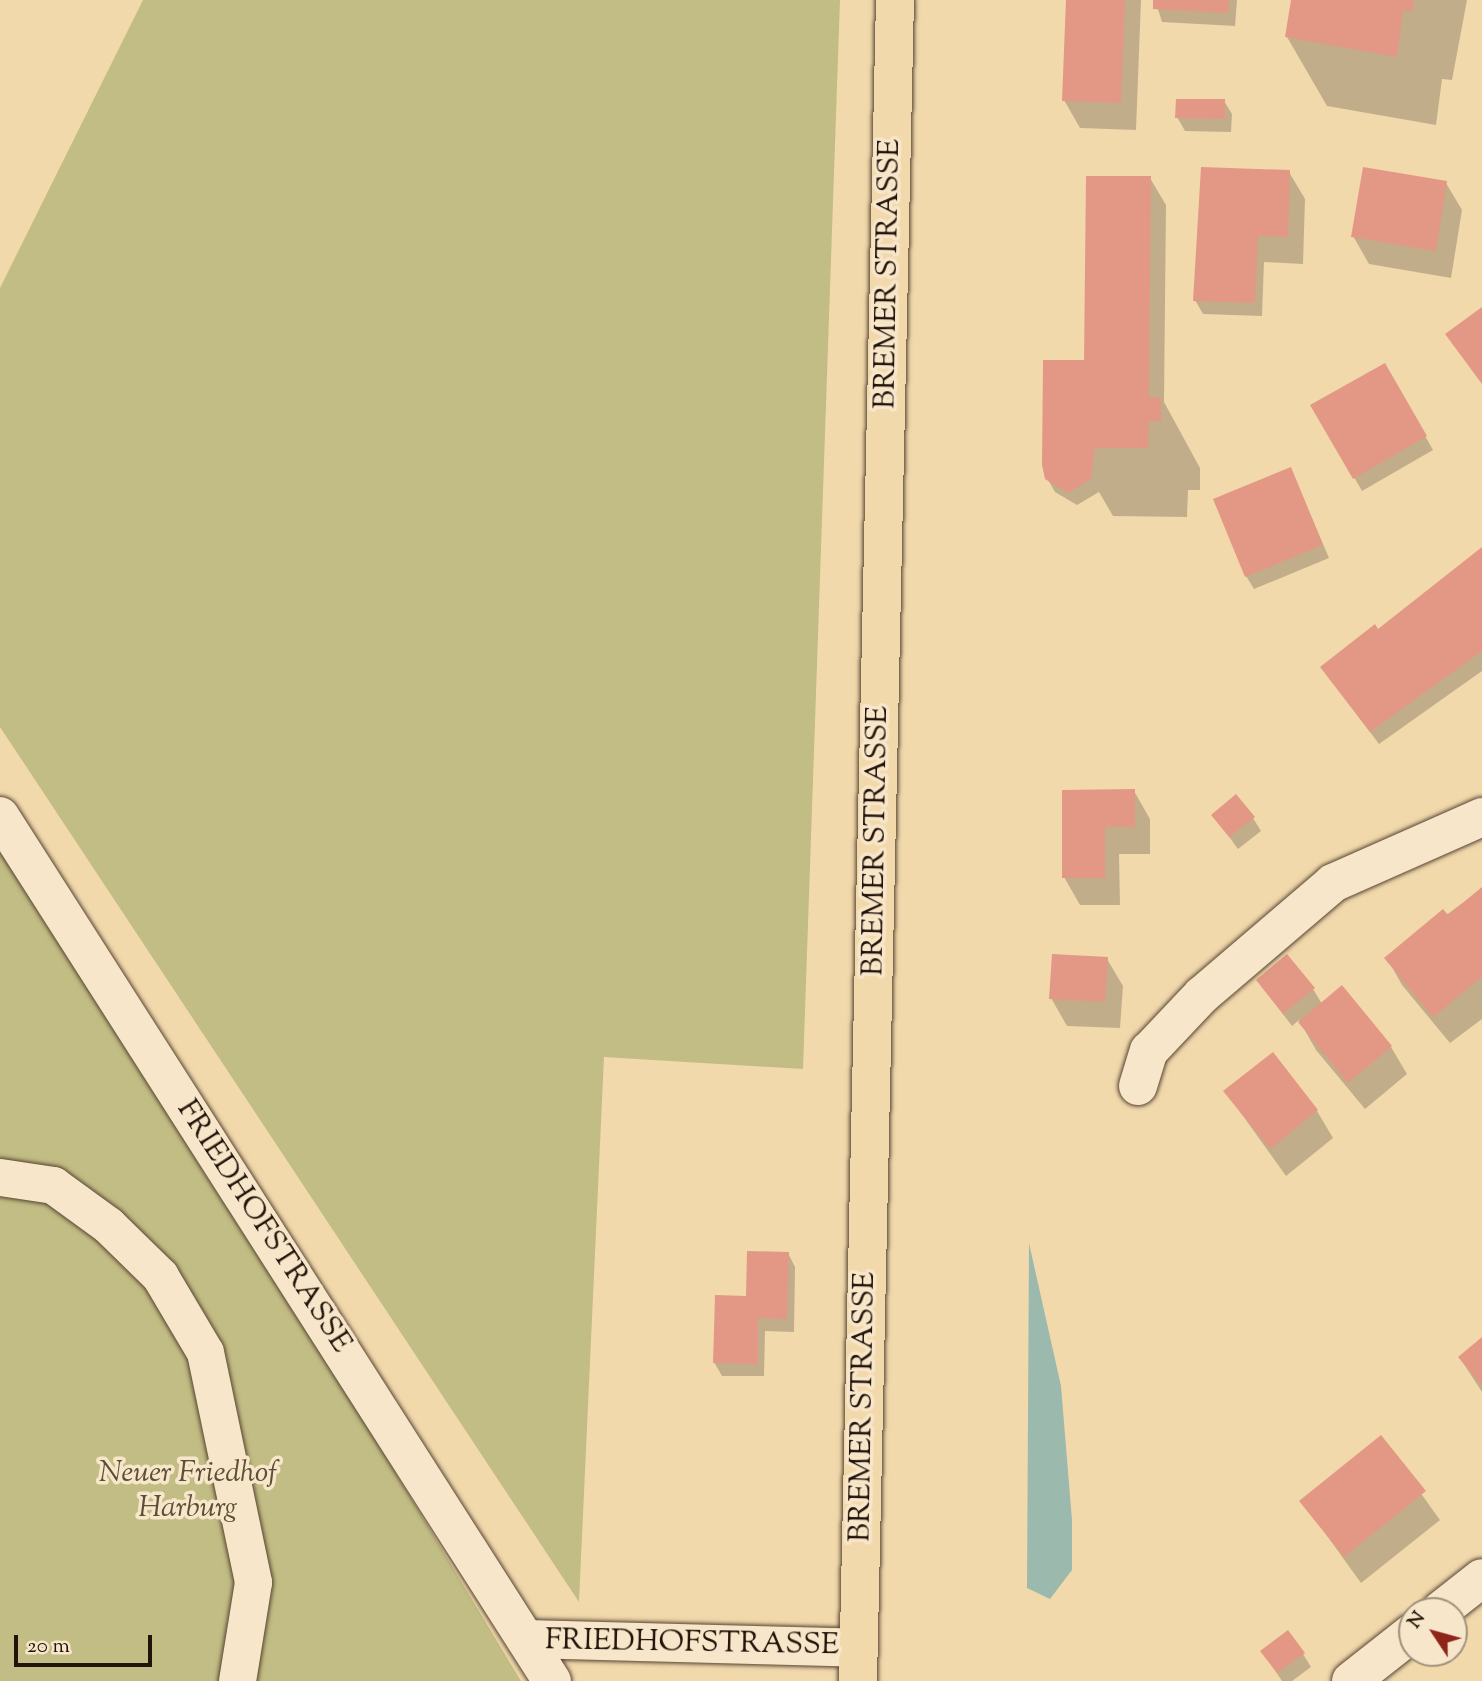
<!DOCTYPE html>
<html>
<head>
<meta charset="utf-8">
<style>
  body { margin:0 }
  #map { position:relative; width:1482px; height:1681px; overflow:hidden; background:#f2d9ac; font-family:"Sorts Mill Goudy",serif }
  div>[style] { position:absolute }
  .green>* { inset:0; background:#c2bd84 }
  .water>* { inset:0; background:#9bbaad }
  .shadow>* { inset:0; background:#0003 }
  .building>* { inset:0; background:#e39885 }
  .roads { filter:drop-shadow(0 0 2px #574533) drop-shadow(0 0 2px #574533) }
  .pedestrian>* { height:37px; margin:-18.5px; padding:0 18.5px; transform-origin:18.5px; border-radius:18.5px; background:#f7e6c9 }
  .minor>* { height:38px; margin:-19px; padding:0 19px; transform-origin:19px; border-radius:19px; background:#f7e6c9 }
  .tertiary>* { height:38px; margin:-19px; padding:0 19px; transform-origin:19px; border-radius:19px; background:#f7e6c9 }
  .primary>* { height:38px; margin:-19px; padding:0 19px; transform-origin:19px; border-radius:19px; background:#f2d9ac }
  span { translate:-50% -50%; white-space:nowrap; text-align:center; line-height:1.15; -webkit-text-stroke:7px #f7e6c9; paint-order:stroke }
  .street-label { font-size:30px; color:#23140b }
  .park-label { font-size:30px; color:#5b4f35; font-style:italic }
  .north { position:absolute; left:1398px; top:1597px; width:70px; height:70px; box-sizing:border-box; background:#f7e6c9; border:2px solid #a2927d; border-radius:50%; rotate:306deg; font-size:19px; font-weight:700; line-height:28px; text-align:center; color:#23140b }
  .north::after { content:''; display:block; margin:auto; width:24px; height:32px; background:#8f2418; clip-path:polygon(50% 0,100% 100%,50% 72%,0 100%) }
  .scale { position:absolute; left:14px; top:1635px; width:138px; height:32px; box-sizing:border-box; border:4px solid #23140b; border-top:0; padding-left:9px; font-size:21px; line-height:24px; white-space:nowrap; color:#23140b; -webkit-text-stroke:5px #f7e6c9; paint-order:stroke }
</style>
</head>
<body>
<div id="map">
  <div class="green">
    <div style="clip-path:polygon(143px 0,840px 0,803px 1069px,604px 1057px,579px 1602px,0 727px,0 288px)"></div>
    <div style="clip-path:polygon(6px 825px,521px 1681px,0 1681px,0 828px)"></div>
  </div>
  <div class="water">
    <div style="clip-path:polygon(1029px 1243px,1061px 1386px,1072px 1520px,1072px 1570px,1050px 1599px,1027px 1588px)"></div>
  </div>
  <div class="shadow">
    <div style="clip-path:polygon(1068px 0,1141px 0,1136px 130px,1080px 128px,1064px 100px)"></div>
    <div style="clip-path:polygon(1155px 0,1237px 0,1235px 26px,1162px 22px)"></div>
    <div style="clip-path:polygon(1292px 0,1467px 0,1452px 80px,1442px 79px,1436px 125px,1327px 106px,1287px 37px)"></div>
    <div style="clip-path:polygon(1224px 101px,1232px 114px,1231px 132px,1185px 131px,1177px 117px)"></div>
    <div style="clip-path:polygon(1289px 172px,1305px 199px,1303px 264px,1264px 262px,1262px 316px,1203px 314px,1195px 300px)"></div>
    <div style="clip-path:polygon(1150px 178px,1166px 205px,1164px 402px,1200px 468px,1200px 490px,1188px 490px,1187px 517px,1113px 516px,1099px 492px,1077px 505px,1055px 492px,1047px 478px)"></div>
    <div style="clip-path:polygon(1446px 183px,1462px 210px,1451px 278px,1369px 264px,1353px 236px)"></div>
    <div style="clip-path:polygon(1385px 365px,1433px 450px,1362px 491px,1313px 406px)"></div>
    <div style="clip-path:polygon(1291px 469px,1329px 558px,1254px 589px,1246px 576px)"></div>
    <div style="clip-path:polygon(1482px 549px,1482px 671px,1379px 744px,1322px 668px,1378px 631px)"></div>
    <div style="clip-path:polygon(1134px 791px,1150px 819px,1150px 854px,1119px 854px,1120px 905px,1080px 905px,1064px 877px)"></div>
    <div style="clip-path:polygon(1213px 815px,1253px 818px,1261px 831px,1238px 849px)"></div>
    <div style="clip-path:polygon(1482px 889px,1482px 1019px,1450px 1043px,1402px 985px,1387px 958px)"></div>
    <div style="clip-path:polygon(1107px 959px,1123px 986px,1120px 1028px,1067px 1026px,1051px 998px)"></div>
    <div style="clip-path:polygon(1258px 981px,1313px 989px,1322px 1004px,1391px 1047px,1407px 1074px,1365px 1109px,1316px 1050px,1299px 1020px,1292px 1026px)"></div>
    <div style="clip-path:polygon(1226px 1092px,1317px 1111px,1333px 1138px,1286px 1176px)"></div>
    <div style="clip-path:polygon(788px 1253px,795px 1267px,794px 1332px,765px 1331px,764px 1376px,722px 1376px,714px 1362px,748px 1297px)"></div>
    <div style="clip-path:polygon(1482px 1339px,1482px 1392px,1460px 1358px)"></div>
    <div style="clip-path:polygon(1381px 1438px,1440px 1520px,1361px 1583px,1302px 1501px)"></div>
    <div style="clip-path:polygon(1262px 1651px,1303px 1654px,1311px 1667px,1292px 1681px,1282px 1681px)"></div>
  </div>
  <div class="building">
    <div style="clip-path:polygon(1066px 0,1125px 0,1121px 103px,1062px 101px)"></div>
    <div style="clip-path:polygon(1153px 0,1229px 0,1228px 13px,1153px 9px)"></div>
    <div style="clip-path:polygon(1291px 0,1414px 0,1412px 11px,1403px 10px,1397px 57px,1285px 37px)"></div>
    <div style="clip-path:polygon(1176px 99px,1225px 99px,1225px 119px,1175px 118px)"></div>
    <div style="clip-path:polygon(1201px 167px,1290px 170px,1288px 237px,1258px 236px,1255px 303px,1193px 301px)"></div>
    <div style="clip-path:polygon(1363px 167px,1447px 181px,1436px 251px,1351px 237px)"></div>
    <div style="clip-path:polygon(1086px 176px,1151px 176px,1149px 397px,1161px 397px,1161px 421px,1149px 421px,1148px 448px,1095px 448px,1091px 479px,1068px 493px,1045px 479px,1042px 465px,1043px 360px,1084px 360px)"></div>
    <div style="clip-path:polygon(1482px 307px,1482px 384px,1445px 334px)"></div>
    <div style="clip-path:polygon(1385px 363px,1427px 436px,1353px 479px,1310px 405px)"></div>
    <div style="clip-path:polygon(1291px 467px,1323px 545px,1245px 577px,1213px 499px)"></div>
    <div style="clip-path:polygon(1482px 547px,1482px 651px,1370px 732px,1320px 667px,1375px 624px,1378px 629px)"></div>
    <div style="clip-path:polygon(1135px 789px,1135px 827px,1105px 827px,1105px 878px,1062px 878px,1062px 790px)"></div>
    <div style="clip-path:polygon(1236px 794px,1255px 817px,1229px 837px,1211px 815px)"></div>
    <div style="clip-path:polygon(1482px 887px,1482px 977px,1433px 1017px,1384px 958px,1443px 909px,1448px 915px)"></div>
    <div style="clip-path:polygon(1052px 954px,1108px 957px,1105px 1002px,1049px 999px)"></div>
    <div style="clip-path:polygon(1287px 954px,1315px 988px,1283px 1014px,1256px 980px)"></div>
    <div style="clip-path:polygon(1342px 985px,1392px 1046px,1348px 1083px,1298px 1022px)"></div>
    <div style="clip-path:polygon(1273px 1052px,1318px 1110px,1270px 1149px,1223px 1091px)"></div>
    <div style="clip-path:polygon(747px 1251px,789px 1252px,787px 1319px,758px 1318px,758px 1364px,713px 1363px,715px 1295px,746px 1296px)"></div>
    <div style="clip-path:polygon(1482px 1337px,1482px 1386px,1458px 1357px)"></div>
    <div style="clip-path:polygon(1381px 1435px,1426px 1491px,1344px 1557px,1299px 1501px)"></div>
    <div style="clip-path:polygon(1288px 1630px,1305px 1653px,1277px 1673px,1260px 1651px)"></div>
  </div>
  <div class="roads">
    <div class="pedestrian">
      <div style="left:0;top:1177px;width:54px;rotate:8.6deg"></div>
      <div style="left:53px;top:1185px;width:68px;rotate:36deg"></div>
      <div style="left:108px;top:1225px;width:73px;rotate:44.4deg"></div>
      <div style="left:160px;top:1276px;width:88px;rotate:59.4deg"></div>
      <div style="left:205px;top:1352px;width:235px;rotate:78.2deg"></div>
      <div style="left:253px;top:1582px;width:100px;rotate:99.2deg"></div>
    </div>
    <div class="minor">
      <div style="left:1138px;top:1086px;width:37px;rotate:-73deg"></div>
      <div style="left:1149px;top:1051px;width:77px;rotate:-46.6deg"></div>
      <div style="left:1202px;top:995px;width:172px;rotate:-40.5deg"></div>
      <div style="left:1333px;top:883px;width:163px;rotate:-23.9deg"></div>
      <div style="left:1440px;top:1611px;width:53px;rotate:-38.2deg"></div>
      <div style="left:1351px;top:1681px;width:78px;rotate:-38.2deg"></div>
    </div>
    <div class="tertiary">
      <div style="left:0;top:816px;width:1026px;rotate:57.46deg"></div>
      <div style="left:526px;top:1639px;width:333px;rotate:1.5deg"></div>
    </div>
    <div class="primary">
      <div style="left:858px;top:1681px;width:1681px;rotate:-88.74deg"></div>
    </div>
  </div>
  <div class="street-label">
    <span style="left:889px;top:274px;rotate:-89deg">BREMER STRASSE</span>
    <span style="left:877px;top:841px;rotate:-89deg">BREMER STRASSE</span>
    <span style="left:263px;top:1227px;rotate:57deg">FRIEDHOFSTRASSE</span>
    <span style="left:864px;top:1407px;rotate:-89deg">BREMER STRASSE</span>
    <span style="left:692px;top:1644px;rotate:1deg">FRIEDHOFSTRASSE</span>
  </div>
  <div class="park-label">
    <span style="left:188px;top:1491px">Neuer Friedhof<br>Harburg</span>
  </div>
  <div class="north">N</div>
  <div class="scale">20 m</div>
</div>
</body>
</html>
